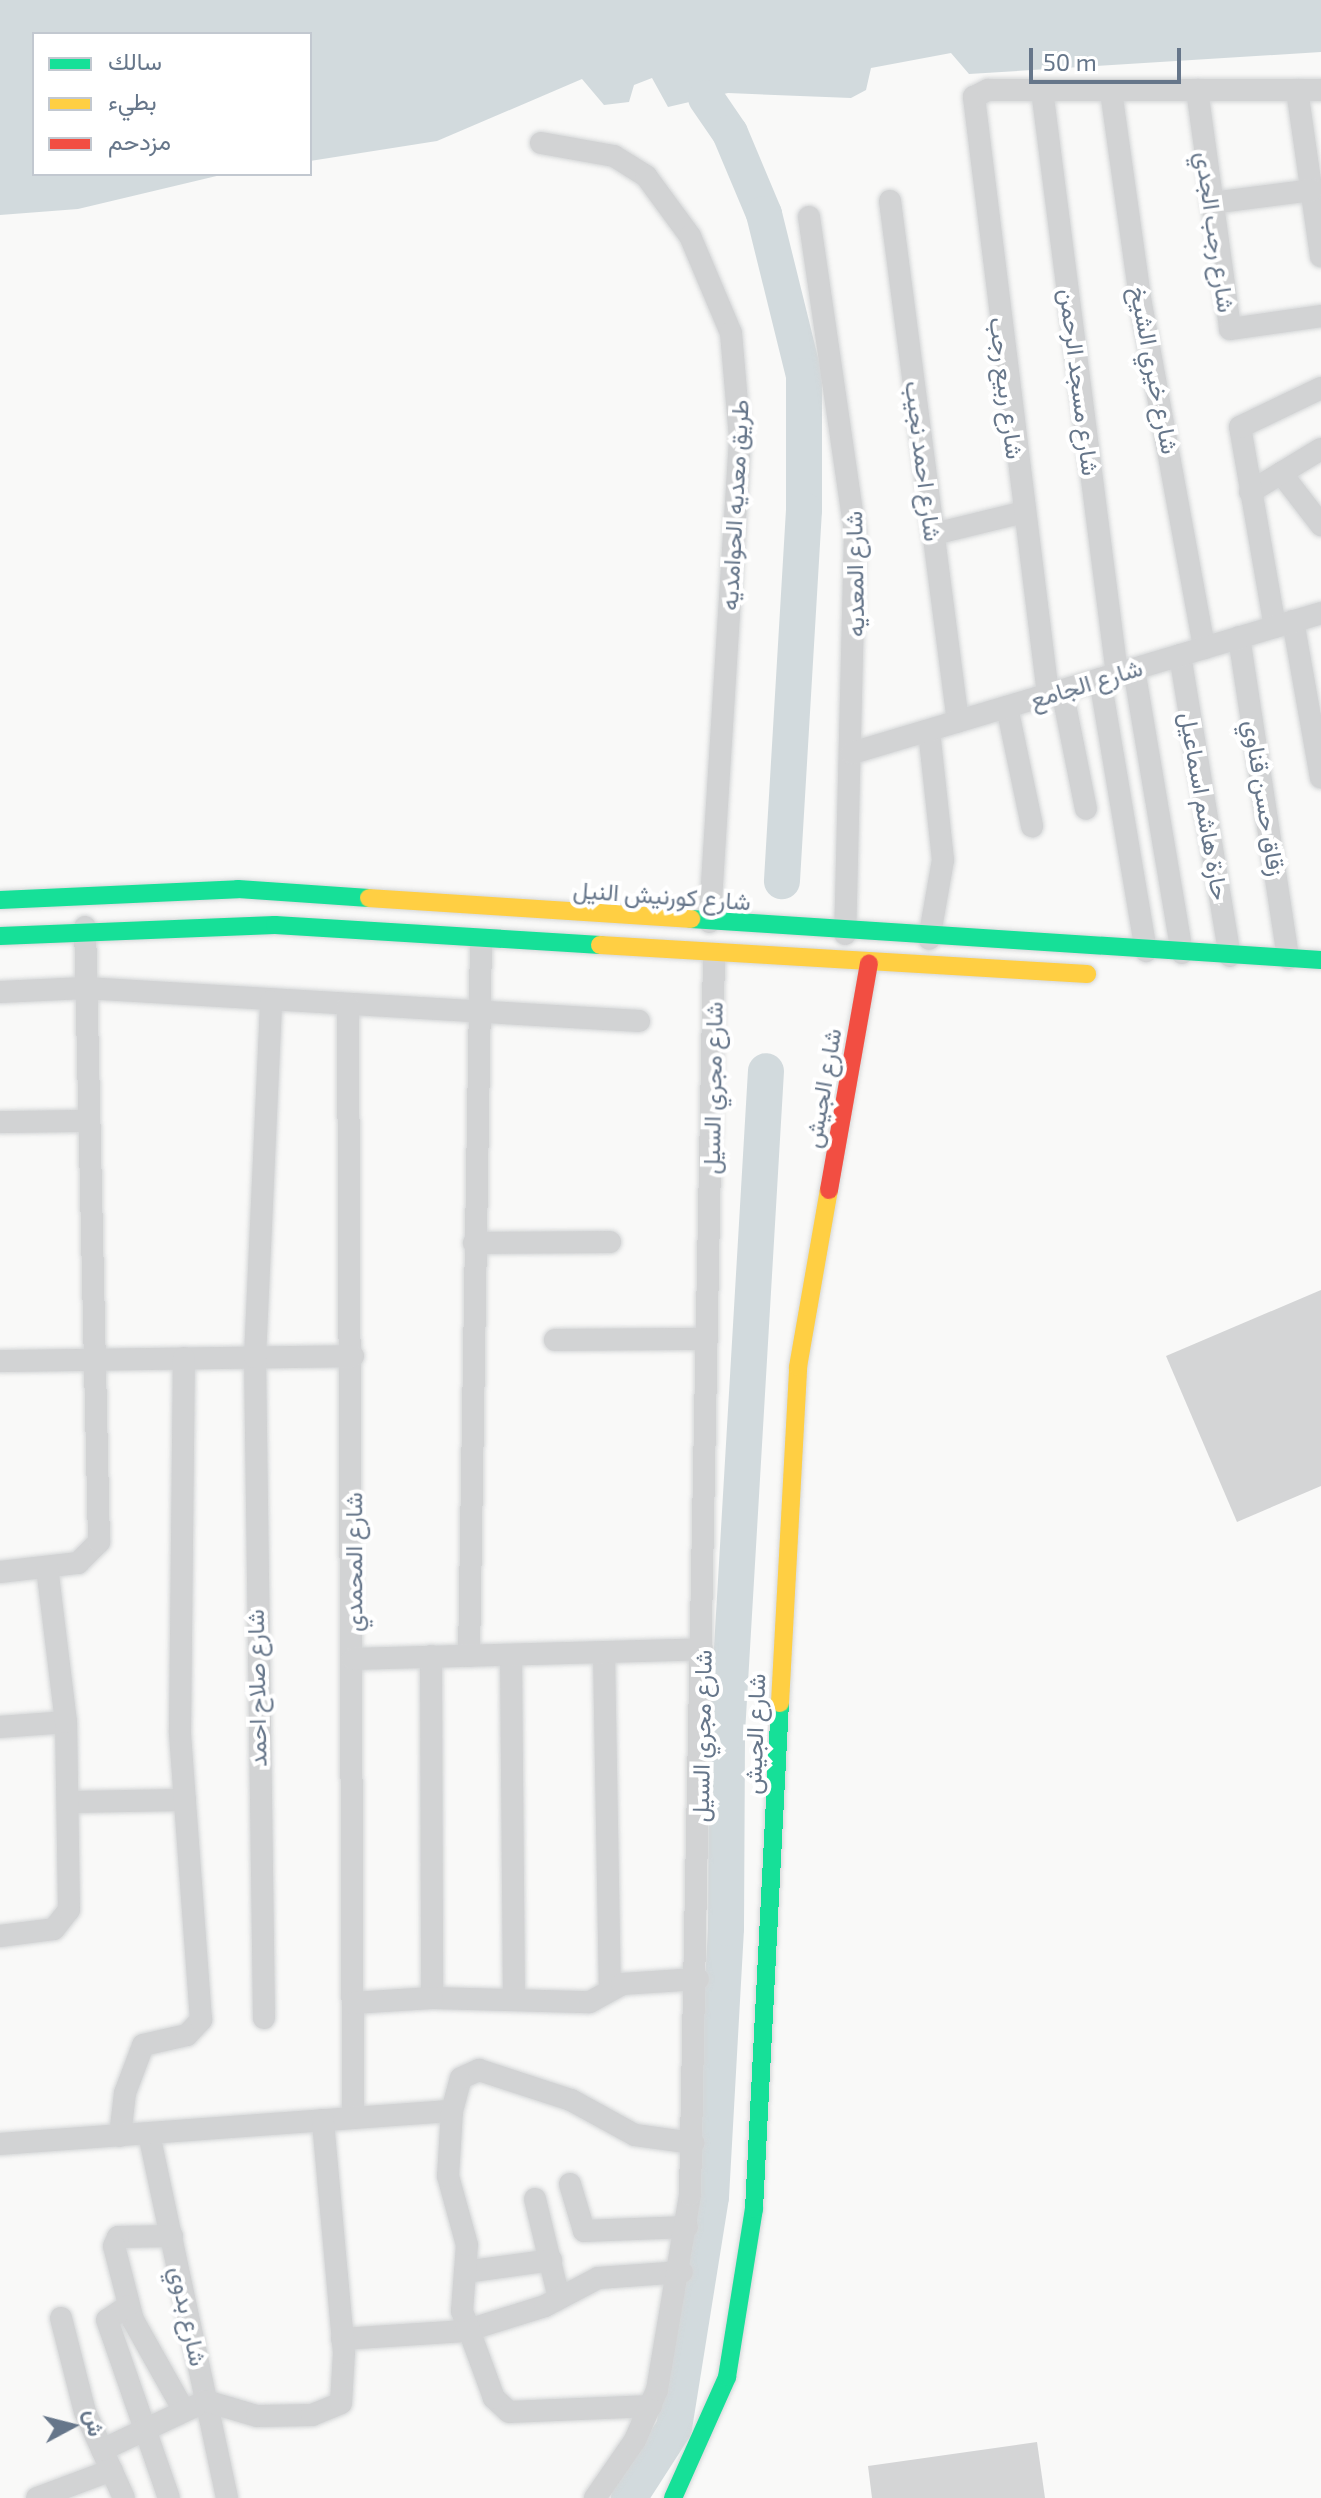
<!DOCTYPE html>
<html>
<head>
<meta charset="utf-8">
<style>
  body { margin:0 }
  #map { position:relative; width:1321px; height:2498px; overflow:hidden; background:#f9f9f8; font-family:"Exo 2",Vazirmatn,sans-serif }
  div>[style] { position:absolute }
  .water>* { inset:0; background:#d2dadd }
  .river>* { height:36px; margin:-18px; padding:0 18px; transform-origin:18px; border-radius:18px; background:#d2dadd }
  .building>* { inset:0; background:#d4d5d6 }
  .roads { filter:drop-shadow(0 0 2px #d5d7d8) drop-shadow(0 0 2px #d5d7d8) }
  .street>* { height:22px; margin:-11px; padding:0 11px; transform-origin:11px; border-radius:11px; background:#d2d3d4 }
  .fast>* { height:18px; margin:-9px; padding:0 9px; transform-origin:9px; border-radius:9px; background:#16e098 }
  .slow>* { height:18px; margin:-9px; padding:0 9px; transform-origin:9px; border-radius:9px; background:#ffcf43 }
  .jam>* { height:18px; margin:-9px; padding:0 9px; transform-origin:9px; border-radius:9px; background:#f24e42 }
  span { translate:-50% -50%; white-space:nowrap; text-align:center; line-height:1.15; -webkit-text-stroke:8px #fff; paint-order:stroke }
  .street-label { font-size:24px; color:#66768a }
  .legend { position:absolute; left:32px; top:32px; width:280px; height:144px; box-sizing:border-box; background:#fff; border:2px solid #c2c8d0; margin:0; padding:10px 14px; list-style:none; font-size:24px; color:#66768a }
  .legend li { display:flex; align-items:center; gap:16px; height:40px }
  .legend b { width:40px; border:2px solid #c2c8d0 }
  .north { position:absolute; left:32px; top:2386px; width:80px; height:80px; -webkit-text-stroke:6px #fff; paint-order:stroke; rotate:83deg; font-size:22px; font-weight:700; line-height:32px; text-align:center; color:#66768a }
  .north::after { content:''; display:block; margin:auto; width:28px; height:36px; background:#66768a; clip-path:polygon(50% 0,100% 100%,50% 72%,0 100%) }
  .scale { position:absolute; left:1029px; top:48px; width:152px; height:36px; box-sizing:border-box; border:4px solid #66768a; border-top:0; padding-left:10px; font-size:24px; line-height:28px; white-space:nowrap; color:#66768a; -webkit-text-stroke:6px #fff; paint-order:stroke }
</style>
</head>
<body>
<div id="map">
  <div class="water">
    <div style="clip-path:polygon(0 0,1321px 0,1321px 52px,969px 74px,951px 53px,871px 68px,866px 90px,851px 98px,728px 93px,668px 107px,652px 78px,634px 85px,629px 102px,604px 105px,582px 79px,437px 141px,310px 161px,310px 34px,34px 34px,34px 174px,225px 174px,78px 209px,0 215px)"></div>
  </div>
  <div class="river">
    <div style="left:706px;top:98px;width:42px;rotate:55.6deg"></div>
    <div style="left:730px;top:133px;width:88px;rotate:67.2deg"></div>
    <div style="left:764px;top:214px;width:167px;rotate:76.1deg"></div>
    <div style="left:804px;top:376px;width:134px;rotate:90deg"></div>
    <div style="left:804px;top:510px;width:372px;rotate:93.4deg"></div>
    <div style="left:629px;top:2498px;width:83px;rotate:-57.3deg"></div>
    <div style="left:674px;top:2428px;width:234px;rotate:-80.9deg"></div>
    <div style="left:711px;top:2197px;width:269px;rotate:-86.8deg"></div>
    <div style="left:726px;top:1928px;width:195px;rotate:-89.7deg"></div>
    <div style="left:727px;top:1733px;width:663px;rotate:-86.63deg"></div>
  </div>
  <div class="building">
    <div style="clip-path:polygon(1321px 1290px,1321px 1486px,1237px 1522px,1166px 1356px)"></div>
    <div style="clip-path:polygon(1037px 2442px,1045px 2498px,872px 2498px,868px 2466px)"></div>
  </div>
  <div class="roads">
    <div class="street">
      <div style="left:1042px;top:90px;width:589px;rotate:82.68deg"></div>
      <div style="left:1197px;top:90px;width:241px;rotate:82.1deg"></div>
      <div style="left:1230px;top:329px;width:92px;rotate:-8.1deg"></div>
      <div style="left:1297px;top:90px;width:168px;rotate:81.8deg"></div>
      <div style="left:1111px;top:91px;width:209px;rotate:82deg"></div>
      <div style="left:1140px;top:298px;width:356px;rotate:79.6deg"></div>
      <div style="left:541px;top:143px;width:74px;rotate:10.1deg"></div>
      <div style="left:614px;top:156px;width:38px;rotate:32deg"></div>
      <div style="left:646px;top:176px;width:74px;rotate:53.7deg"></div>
      <div style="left:690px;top:236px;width:105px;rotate:67.1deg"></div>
      <div style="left:731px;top:333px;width:106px;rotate:85.1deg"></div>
      <div style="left:740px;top:439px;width:484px;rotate:93.6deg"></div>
      <div style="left:890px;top:201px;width:525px;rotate:82.56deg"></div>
      <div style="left:1212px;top:203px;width:101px;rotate:-7.4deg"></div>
      <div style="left:809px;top:217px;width:318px;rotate:81.7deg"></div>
      <div style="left:855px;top:532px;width:402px;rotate:91.4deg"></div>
      <div style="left:1281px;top:473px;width:66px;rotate:52.4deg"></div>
      <div style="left:1250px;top:492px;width:83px;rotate:-31.2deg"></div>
      <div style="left:934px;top:534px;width:93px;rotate:-13.7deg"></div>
      <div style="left:1293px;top:621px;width:159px;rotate:79.9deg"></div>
      <div style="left:1275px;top:627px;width:203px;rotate:-99.9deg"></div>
      <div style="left:1240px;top:427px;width:90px;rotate:-25.7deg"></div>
      <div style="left:1239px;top:637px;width:325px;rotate:81.3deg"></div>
      <div style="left:1180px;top:655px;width:305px;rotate:80.6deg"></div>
      <div style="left:1134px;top:669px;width:288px;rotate:80.4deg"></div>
      <div style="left:1100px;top:679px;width:276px;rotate:80.4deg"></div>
      <div style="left:1062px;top:690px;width:121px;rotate:78.6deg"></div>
      <div style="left:1048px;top:694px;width:602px;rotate:-97.07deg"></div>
      <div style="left:974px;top:97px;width:16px;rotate:-27deg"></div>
      <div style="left:988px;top:90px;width:333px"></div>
      <div style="left:1007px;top:707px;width:122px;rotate:78.1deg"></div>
      <div style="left:929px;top:731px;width:130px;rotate:83.8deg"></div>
      <div style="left:943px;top:860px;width:80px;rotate:100deg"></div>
      <div style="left:852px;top:753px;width:489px;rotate:-16.6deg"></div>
      <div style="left:0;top:992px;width:85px;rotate:-2.7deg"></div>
      <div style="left:85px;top:988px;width:555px;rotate:3.41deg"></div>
      <div style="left:348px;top:1006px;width:1112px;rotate:89.74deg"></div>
      <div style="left:0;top:1122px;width:85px;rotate:-0.7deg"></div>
      <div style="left:474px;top:1243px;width:136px;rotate:-0.4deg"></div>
      <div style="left:555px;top:1340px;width:152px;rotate:-0.4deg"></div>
      <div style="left:0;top:1361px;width:353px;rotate:-0.8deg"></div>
      <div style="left:0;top:1572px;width:79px;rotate:-6.6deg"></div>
      <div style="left:78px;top:1563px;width:30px;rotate:-45deg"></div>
      <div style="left:99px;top:1542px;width:615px;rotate:-91.3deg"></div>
      <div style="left:604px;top:1653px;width:337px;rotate:89deg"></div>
      <div style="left:511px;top:1655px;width:345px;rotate:89.5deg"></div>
      <div style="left:431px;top:1656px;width:342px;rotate:89.8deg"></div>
      <div style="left:432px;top:1998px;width:158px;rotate:1.5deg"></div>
      <div style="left:590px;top:2002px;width:37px;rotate:-29deg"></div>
      <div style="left:622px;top:1984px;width:76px;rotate:-3.8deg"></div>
      <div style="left:469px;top:1656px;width:716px;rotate:-89.04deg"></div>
      <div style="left:353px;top:1659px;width:349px;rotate:-1.6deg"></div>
      <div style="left:0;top:1727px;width:66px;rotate:-4.3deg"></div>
      <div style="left:69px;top:1802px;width:116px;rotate:-1deg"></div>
      <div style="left:0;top:1936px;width:54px;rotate:-7.4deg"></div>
      <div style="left:54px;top:1929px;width:24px;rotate:-52deg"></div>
      <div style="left:69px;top:1910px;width:188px;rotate:-90.9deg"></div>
      <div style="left:66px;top:1722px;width:155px;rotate:-97deg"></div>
      <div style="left:353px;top:2003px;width:79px;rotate:-3.6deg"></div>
      <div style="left:264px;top:2018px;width:661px;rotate:-90.78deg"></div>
      <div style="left:255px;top:1357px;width:356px;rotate:-87.4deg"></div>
      <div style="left:149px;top:2134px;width:372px;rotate:77.9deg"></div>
      <div style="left:120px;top:2136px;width:43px;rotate:-83.4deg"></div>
      <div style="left:125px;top:2093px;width:51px;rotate:-69.4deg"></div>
      <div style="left:143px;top:2045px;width:45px;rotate:-12.8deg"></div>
      <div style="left:187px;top:2035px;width:21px;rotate:-47deg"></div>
      <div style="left:201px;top:2020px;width:290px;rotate:-94.2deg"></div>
      <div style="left:180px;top:1731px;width:373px;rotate:-89.4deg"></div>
      <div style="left:0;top:2144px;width:453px;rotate:-4.2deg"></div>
      <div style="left:570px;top:2184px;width:49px;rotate:73.4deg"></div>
      <div style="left:584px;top:2231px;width:103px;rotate:-2.2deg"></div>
      <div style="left:535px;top:2199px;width:102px;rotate:76.4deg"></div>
      <div style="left:172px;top:2236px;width:54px;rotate:178.9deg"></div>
      <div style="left:118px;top:2237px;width:10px;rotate:114deg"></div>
      <div style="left:114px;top:2246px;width:76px;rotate:75.6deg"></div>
      <div style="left:133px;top:2320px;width:104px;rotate:60.7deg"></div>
      <div style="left:465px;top:2272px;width:87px;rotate:-7.9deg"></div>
      <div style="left:128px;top:2306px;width:25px;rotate:146deg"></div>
      <div style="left:107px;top:2320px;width:188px;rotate:70.8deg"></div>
      <div style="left:61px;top:2318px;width:97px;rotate:75.7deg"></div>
      <div style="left:85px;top:2412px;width:94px;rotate:65.6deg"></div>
      <div style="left:342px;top:2339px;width:123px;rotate:-3.7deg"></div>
      <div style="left:465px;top:2331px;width:84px;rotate:-17.4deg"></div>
      <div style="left:545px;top:2306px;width:60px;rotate:-27.8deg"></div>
      <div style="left:598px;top:2278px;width:84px;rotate:-4.1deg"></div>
      <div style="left:651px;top:2406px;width:142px;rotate:177.6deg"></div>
      <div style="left:509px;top:2412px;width:21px;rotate:-137deg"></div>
      <div style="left:494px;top:2398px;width:93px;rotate:-110.2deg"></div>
      <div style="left:462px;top:2311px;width:66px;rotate:-85.7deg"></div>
      <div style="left:467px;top:2245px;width:72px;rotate:-105.4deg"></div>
      <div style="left:448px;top:2176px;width:65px;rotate:-86.5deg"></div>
      <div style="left:452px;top:2111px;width:34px;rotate:-75deg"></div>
      <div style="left:461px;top:2078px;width:20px;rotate:-24deg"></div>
      <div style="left:479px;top:2070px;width:97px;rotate:18.1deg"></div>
      <div style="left:571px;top:2100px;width:73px;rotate:28.7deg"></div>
      <div style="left:635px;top:2135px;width:59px;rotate:7.9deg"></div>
      <div style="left:102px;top:2450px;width:115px;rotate:-25.2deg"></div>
      <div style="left:206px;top:2401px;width:53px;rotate:16.4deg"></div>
      <div style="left:257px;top:2416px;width:55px;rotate:-1deg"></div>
      <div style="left:312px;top:2415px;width:31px;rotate:-22deg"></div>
      <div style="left:341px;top:2403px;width:50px;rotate:-86.6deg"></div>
      <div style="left:344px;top:2353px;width:234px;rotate:-95.2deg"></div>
      <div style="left:37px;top:2498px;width:80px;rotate:-20.5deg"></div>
      <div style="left:595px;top:2498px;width:70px;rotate:-55.4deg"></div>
      <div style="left:635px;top:2440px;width:55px;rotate:-66.3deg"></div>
      <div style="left:657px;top:2390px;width:198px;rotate:-80.4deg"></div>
      <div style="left:690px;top:2195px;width:1240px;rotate:-88.89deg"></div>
    </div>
    <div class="fast">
      <div style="left:0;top:900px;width:238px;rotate:-2.6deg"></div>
      <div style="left:238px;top:889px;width:131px;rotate:3.9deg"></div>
      <div style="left:691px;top:919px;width:631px;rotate:3.72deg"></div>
      <div style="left:0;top:936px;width:275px;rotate:-2.3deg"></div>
      <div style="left:275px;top:925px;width:326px;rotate:3.5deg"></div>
      <div style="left:673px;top:2498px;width:133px;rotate:-65.9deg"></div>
      <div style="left:727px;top:2377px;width:170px;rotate:-80.9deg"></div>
      <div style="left:754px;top:2209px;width:507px;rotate:-87.06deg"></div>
    </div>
    <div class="slow">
      <div style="left:369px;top:898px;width:323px;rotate:3.7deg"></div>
      <div style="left:600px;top:945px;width:488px;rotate:3.4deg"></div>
      <div style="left:780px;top:1703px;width:336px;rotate:-86.9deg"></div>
      <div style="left:798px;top:1367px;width:180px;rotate:-80.1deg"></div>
    </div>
    <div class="jam">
      <div style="left:829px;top:1190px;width:230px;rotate:-80deg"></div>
    </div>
  </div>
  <div class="street-label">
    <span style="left:1216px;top:232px;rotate:82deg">شارع رجب الجدي</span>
    <span style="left:1155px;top:370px;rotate:79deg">شارع خيري الشيخ</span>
    <span style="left:1080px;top:382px;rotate:83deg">شارع مسجد الرحمن</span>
    <span style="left:1007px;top:388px;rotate:83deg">شارع ربيع رجب</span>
    <span style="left:924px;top:461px;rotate:83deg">شارع احمد نجيب</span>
    <span style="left:734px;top:505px;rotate:-87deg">طريق معديه الحوامديه</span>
    <span style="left:854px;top:574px;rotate:-91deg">شارع المعديه</span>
    <span style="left:1086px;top:683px;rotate:-17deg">شارع الجامع</span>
    <span style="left:1265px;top:798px;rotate:81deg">زقاق حسن قناوي</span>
    <span style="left:1205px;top:806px;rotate:80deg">حارة هاشم اسماعيل</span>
    <span style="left:662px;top:895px;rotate:4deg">شارع كورنيش النيل</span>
    <span style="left:712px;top:1088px;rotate:-89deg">شارع مجري السيل</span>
    <span style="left:822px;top:1088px;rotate:-80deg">شارع الجيش</span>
    <span style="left:353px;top:1562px;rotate:-90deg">شارع المحمدي</span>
    <span style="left:256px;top:1688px;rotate:-91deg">شارع صلاح احمد</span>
    <span style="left:754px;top:1734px;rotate:-88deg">شارع الجيش</span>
    <span style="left:701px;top:1736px;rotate:-89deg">شارع مجري السيل</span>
    <span style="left:189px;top:2316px;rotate:78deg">شارع بدوي</span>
  </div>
  <ul class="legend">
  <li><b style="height:10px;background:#16e098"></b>سالك</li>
  <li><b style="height:10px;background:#ffcf43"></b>بطيء</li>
  <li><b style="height:10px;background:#f24e42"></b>مزدحم</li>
  </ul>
  <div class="north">ش</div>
  <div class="scale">50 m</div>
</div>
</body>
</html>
